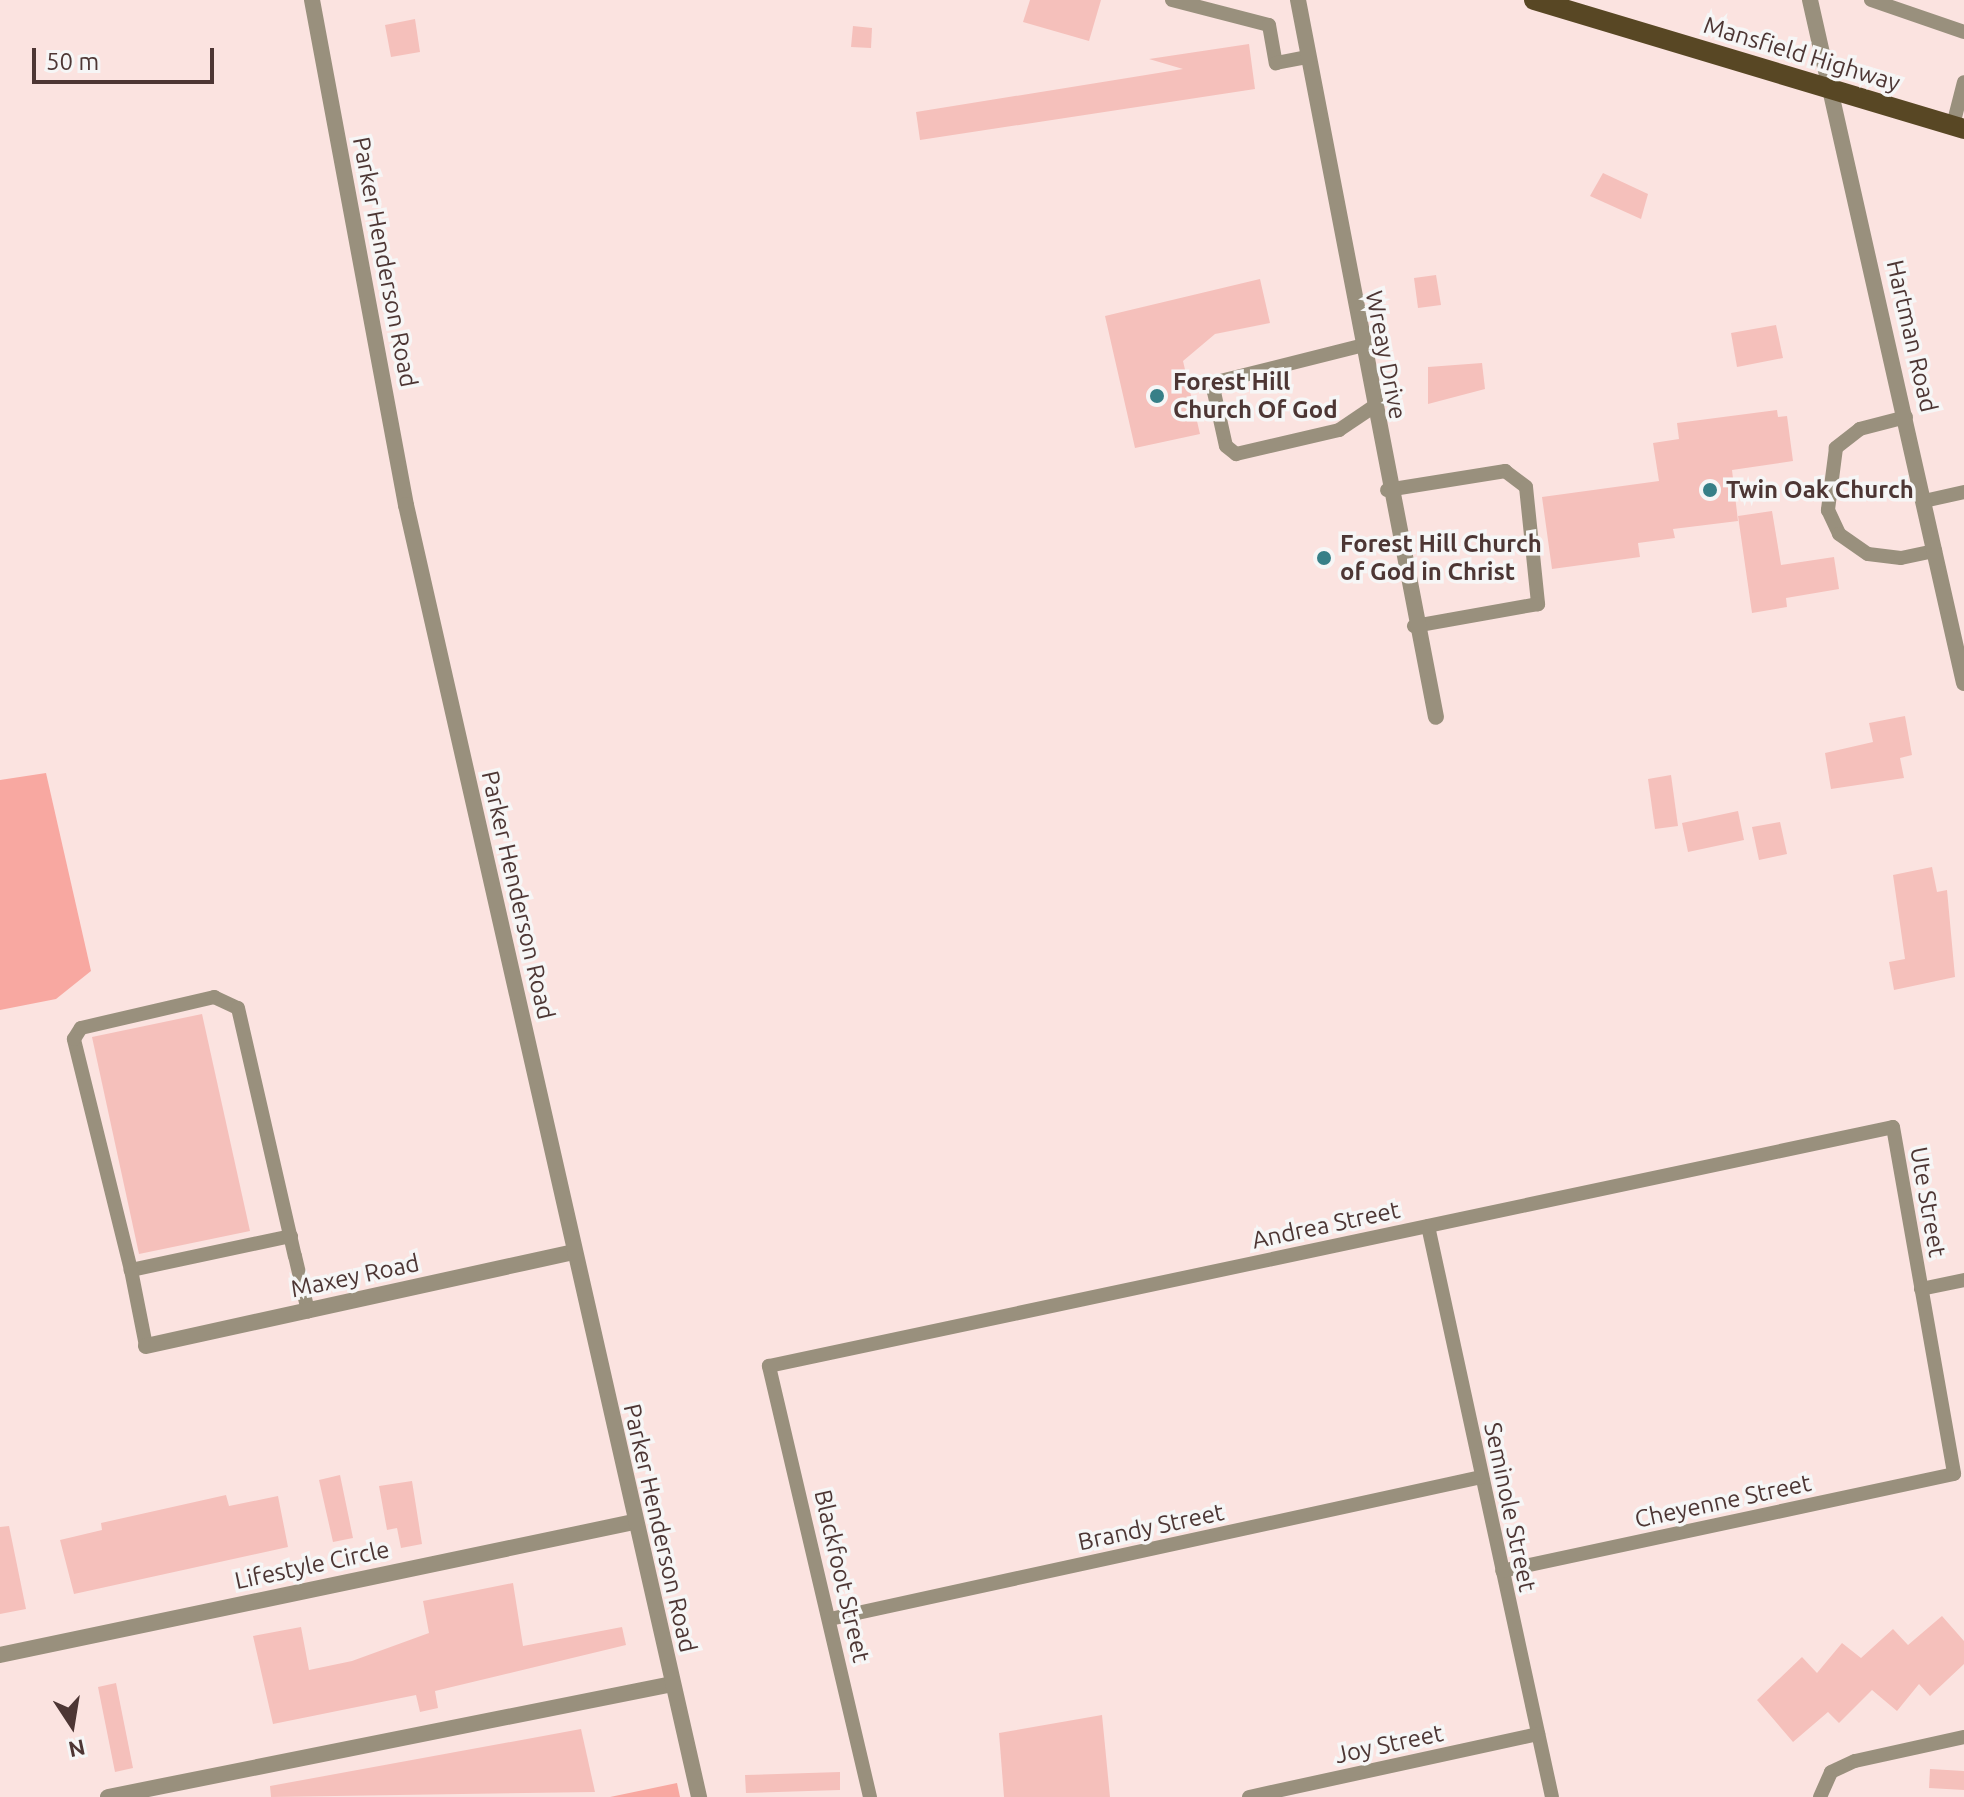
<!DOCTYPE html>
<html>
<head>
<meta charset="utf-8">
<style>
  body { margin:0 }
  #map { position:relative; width:1964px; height:1797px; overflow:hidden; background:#fbe3e0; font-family:Ubuntu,sans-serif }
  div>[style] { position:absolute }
  .green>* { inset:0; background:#f8a8a1 }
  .building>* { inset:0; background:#f5c0bb }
  .service>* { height:14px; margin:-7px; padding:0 7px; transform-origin:7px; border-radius:7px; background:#99907d }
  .minor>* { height:16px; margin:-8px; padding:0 8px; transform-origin:8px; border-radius:8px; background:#99907d }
  .tertiary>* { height:16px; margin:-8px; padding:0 8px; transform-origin:8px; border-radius:8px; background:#99907d }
  .primary>* { height:20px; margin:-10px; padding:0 10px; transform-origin:10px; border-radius:10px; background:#584724 }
  .dots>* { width:22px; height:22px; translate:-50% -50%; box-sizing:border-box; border:4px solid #f6f6f6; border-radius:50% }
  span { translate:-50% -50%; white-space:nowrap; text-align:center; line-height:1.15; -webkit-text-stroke:7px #f6f6f6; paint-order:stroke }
  .street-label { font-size:24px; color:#4d3634 }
  .poi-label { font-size:24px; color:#4d3634; font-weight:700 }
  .left { translate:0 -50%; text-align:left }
  .north { position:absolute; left:32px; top:1685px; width:80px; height:80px; -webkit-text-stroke:6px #f6f6f6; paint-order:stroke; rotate:168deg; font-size:22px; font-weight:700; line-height:32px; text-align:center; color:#4d3634 }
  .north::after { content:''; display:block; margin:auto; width:28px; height:36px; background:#4d3634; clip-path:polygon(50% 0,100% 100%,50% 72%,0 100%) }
  .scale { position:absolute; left:32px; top:48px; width:182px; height:36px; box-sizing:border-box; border:4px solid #4d3634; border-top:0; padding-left:10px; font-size:24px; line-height:28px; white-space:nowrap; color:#4d3634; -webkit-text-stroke:6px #f6f6f6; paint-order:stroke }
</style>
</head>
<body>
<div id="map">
  <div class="green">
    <div style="clip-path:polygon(46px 773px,91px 971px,56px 999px,0 1010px,0 780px)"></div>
    <div style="clip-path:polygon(677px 1783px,680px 1797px,610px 1797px)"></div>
  </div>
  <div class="building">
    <div style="clip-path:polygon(1030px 0,1101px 0,1089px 41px,1023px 22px)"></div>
    <div style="clip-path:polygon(415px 19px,420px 52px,391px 57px,385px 25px)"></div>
    <div style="clip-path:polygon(853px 26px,872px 28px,871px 48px,851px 47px)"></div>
    <div style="clip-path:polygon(1249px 44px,1255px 89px,920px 140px,916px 112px,1183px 69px,1149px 59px)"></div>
    <div style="clip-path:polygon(1603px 173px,1648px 194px,1641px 219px,1590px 196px)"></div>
    <div style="clip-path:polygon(1436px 275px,1441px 305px,1418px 308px,1414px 278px)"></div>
    <div style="clip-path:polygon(1260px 279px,1270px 323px,1215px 334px,1183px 361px,1200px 434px,1135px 448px,1105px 316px)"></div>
    <div style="clip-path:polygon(1776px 325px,1783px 358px,1737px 367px,1731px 333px)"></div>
    <div style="clip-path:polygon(1482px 363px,1485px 389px,1428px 404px,1428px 367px)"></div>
    <div style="clip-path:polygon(1777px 410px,1778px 417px,1787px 416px,1793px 461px,1732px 470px,1738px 521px,1673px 529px,1675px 538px,1638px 543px,1640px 557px,1552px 569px,1542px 497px,1659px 481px,1653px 443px,1679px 439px,1677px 423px)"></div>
    <div style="clip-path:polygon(1772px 511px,1781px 565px,1834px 557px,1839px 589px,1786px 598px,1787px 607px,1752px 613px,1738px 516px)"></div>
    <div style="clip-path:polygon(1905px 716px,1912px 755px,1900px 758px,1904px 778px,1831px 789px,1825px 753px,1873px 742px,1869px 723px)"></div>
    <div style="clip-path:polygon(1671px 775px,1678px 826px,1655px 829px,1648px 779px)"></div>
    <div style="clip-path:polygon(1738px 811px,1744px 840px,1688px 852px,1682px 823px)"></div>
    <div style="clip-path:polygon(1780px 822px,1787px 854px,1759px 860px,1752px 827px)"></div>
    <div style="clip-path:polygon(1932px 867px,1937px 892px,1947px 890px,1955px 977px,1894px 990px,1889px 962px,1905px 959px,1893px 875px)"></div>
    <div style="clip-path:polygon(202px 1014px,250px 1231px,139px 1254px,92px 1037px)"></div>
    <div style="clip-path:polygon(340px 1475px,353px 1538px,333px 1542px,319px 1480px)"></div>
    <div style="clip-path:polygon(412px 1481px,422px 1544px,401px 1548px,397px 1528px,387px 1530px,379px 1486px)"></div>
    <div style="clip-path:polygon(226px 1495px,229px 1506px,278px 1496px,288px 1547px,74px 1594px,60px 1540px,102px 1530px,101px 1523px)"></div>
    <div style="clip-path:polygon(9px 1526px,26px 1609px,0 1614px,0 1527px)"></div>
    <div style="clip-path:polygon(513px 1583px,523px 1646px,622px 1627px,626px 1645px,435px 1691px,438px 1708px,420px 1712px,416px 1695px,273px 1724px,253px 1636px,301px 1627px,309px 1670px,352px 1661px,429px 1633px,423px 1601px)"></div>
    <div style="clip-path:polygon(1942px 1616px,1964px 1641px,1964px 1664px,1930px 1696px,1919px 1684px,1897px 1711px,1872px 1690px,1839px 1723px,1828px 1712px,1793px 1742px,1757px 1700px,1802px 1657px,1817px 1673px,1842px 1643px,1861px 1658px,1893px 1629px,1908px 1645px)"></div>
    <div style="clip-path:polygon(116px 1683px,133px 1768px,115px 1772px,98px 1687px)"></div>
    <div style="clip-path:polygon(1102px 1715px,1110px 1797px,1004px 1797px,999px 1733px)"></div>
    <div style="clip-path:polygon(581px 1729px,595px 1792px,271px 1797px,270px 1786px)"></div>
    <div style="clip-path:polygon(1930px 1769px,1964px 1771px,1964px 1790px,1929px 1788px)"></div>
    <div style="clip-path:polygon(840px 1772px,840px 1790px,746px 1793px,745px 1775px)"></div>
  </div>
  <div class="service">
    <div style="left:1172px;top:0;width:100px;rotate:14.5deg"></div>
    <div style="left:1269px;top:25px;width:39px;rotate:80deg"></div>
    <div style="left:1276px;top:63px;width:31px;rotate:-11deg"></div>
    <div style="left:1871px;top:0;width:98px;rotate:19deg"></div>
    <div style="left:1953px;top:125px;width:44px;rotate:-75.7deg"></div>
    <div style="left:1360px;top:346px;width:143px;rotate:165.9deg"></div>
    <div style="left:1221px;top:381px;width:13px;rotate:122deg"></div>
    <div style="left:1214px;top:392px;width:55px;rotate:77.5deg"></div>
    <div style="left:1226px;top:446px;width:13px;rotate:39deg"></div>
    <div style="left:1236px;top:454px;width:106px;rotate:-13.1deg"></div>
    <div style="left:1339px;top:430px;width:40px;rotate:-34deg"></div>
    <div style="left:1906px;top:417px;width:48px;rotate:165.4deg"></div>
    <div style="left:1860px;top:429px;width:31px;rotate:142deg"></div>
    <div style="left:1836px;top:448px;width:63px;rotate:97.4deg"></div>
    <div style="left:1828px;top:510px;width:26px;rotate:65deg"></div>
    <div style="left:1839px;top:534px;width:35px;rotate:35deg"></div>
    <div style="left:1868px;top:554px;width:33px;rotate:7deg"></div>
    <div style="left:1901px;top:558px;width:35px;rotate:-12deg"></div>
    <div style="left:1387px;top:490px;width:120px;rotate:-9.1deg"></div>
    <div style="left:1505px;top:471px;width:26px;rotate:37deg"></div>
    <div style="left:1526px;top:487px;width:118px;rotate:84.1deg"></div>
    <div style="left:1538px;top:604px;width:126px;rotate:169.9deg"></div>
    <div style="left:1924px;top:501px;width:41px;rotate:-12.7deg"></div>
    <div style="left:1428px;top:1226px;width:584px;rotate:77.75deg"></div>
    <div style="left:291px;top:1236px;width:164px;rotate:168deg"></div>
    <div style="left:131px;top:1270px;width:238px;rotate:-103.9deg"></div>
    <div style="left:74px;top:1039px;width:13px;rotate:-58deg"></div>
    <div style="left:81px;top:1028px;width:137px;rotate:-13.1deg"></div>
    <div style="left:214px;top:997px;width:26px;rotate:25deg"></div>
    <div style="left:238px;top:1008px;width:254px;rotate:77.1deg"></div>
    <div style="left:295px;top:1256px;width:57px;rotate:76.7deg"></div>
    <div style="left:131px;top:1270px;width:77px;rotate:78.8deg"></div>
    <div style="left:1921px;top:1289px;width:44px;rotate:-11.8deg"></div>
    <div style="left:830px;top:1619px;width:666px;rotate:-12.3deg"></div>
    <div style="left:870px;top:1797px;width:443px;rotate:-103.2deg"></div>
    <div style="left:769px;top:1366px;width:1149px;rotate:-12deg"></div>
    <div style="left:1893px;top:1127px;width:352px;rotate:80deg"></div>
    <div style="left:1954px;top:1474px;width:462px;rotate:167.9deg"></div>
    <div style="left:1249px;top:1797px;width:296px;rotate:-12.3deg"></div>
    <div style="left:1820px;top:1797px;width:27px;rotate:-66deg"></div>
    <div style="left:1831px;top:1772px;width:26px;rotate:-25deg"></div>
    <div style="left:1855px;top:1761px;width:112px;rotate:-12.4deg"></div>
  </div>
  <div class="minor">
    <div style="left:1298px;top:0;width:730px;rotate:79.11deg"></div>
    <div style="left:1830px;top:89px;width:609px;rotate:77.29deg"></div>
    <div style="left:146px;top:1346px;width:438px;rotate:-12.4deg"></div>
    <div style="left:0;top:1655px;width:648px;rotate:-11.85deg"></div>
    <div style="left:108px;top:1797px;width:575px;rotate:-11.33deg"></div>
  </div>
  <div class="tertiary">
    <div style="left:312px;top:0;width:514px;rotate:79.46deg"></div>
    <div style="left:406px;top:505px;width:1325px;rotate:77.22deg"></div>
    <div style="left:1810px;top:0;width:91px;rotate:77.3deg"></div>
  </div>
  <div class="primary">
    <div style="left:1534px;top:0;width:449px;rotate:16.7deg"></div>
  </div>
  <div class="dots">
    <div style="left:1157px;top:396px;background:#377f87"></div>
    <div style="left:1710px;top:490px;background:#377f87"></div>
    <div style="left:1324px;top:558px;background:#377f87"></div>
  </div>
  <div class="street-label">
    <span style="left:1802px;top:54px;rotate:17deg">Mansfield Highway</span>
    <span style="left:385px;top:262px;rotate:79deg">Parker Henderson Road</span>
    <span style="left:1912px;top:336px;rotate:77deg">Hartman Road</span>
    <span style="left:1386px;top:355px;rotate:79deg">Wreay Drive</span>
    <span style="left:518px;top:895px;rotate:77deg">Parker Henderson Road</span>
    <span style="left:1928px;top:1202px;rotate:80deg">Ute Street</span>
    <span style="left:1326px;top:1225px;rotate:-12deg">Andrea Street</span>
    <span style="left:355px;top:1276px;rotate:-12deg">Maxey Road</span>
    <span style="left:1723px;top:1501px;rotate:-12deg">Cheyenne Street</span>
    <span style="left:1510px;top:1507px;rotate:78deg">Seminole Street</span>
    <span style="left:1151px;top:1527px;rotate:-12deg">Brandy Street</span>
    <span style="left:660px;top:1528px;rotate:77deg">Parker Henderson Road</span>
    <span style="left:312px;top:1565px;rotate:-12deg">Lifestyle Circle</span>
    <span style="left:842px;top:1576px;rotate:77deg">Blackfoot Street</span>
    <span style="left:1389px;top:1744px;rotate:-12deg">Joy Street</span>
  </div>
  <div class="poi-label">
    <span class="left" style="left:1173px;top:396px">Forest Hill<br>Church Of God</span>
    <span class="left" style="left:1726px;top:490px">Twin Oak Church</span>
    <span class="left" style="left:1340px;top:558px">Forest Hill Church<br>of God in Christ</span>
  </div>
  <div class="north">N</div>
  <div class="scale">50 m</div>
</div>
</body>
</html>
